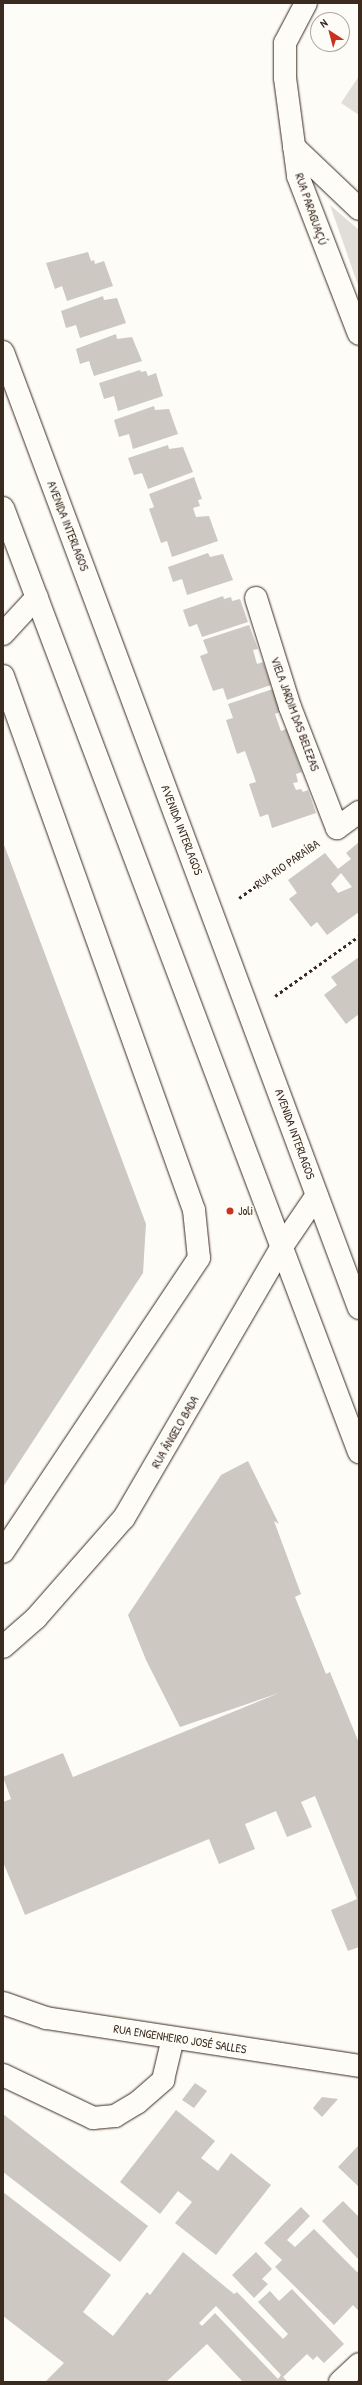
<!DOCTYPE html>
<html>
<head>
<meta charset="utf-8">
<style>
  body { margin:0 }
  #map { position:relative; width:362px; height:2385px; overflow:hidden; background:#fdfcf7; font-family:"Patrick Hand",sans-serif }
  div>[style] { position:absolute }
  .green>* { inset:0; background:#e1ded7 }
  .building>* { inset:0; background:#cdc8c2 }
  .path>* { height:2.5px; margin-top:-1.25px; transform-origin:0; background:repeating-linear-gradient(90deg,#3b2a1e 0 3px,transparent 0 6px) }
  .roads { filter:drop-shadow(0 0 1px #3b2a1e) drop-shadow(0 0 1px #3b2a1e) }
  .minor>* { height:22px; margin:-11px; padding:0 11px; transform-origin:11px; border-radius:11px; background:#fdfcf7 }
  .major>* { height:22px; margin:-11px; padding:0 11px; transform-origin:11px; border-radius:11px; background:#fdfcf7 }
  .dots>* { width:11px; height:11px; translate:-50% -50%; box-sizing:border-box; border:2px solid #fdfcf7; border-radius:50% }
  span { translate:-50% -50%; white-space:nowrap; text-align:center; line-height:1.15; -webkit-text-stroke:3px #fdfcf7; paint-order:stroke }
  .street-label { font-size:12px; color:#3b2a1e }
  .poi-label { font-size:12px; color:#3b2a1e }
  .left { translate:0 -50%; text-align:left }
  .frame { position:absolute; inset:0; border:4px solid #3b2a1e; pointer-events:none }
  .north { position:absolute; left:310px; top:12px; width:40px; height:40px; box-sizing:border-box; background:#fdfcf7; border:1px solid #afa8a0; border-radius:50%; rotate:324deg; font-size:11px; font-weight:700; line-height:16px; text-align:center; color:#3b2a1e }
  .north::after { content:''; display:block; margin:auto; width:14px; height:18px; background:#c8321e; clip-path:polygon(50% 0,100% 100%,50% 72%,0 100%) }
</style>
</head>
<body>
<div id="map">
  <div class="green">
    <div style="clip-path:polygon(359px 76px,359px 115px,341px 103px)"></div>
    <div style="clip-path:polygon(330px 205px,359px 230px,359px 288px)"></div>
  </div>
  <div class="building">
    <div style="clip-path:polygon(88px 252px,91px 261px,94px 260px,95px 264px,104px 261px,113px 286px,67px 301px,62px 286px,55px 289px,46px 263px)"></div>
    <div style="clip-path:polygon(103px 296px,104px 300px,117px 298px,126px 323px,80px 338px,76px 325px,66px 328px,61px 311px)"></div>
    <div style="clip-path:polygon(116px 334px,117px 339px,132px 337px,142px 361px,94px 376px,89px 361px,80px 364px,76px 349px)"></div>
    <div style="clip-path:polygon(140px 370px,141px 372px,146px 371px,148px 376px,156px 373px,163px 396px,118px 411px,114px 396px,104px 399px,99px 383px)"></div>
    <div style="clip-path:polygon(154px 406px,155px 410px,169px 409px,178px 434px,133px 449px,129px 434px,119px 437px,114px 420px)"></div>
    <div style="clip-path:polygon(168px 445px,169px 449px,183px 447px,193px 472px,148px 489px,142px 473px,134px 475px,128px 458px)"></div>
    <div style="clip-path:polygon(194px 477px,202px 499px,198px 500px,200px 506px,193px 508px,196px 517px,209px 516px,218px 541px,172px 557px,167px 541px,161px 543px,149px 509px,154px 507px,149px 494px)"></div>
    <div style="clip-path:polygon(208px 553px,210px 557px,223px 554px,233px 580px,187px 595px,182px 579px,173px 582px,168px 567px)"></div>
    <div style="clip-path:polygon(223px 596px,224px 599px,231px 597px,232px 601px,240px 599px,248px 622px,202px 637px,197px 624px,189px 627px,183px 610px)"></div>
    <div style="clip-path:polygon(249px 625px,258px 649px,253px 650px,257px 664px,263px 662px,271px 685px,227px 700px,223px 688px,213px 691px,200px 656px,208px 653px,203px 640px)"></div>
    <div style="clip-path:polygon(273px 689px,280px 712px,275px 714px,281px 731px,286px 729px,302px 772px,296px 774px,298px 782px,293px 783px,296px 790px,301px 789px,303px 792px,308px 790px,316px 813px,272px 828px,268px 814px,260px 817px,249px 784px,256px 782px,250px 765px,245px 751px,237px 754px,226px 720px,233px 718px,228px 704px)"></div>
    <div style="clip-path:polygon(3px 842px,146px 1224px,143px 1273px,3px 1487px)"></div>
    <div style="clip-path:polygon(evenodd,359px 842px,359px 912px,327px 935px,317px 922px,311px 927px,289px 899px,297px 893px,288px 880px,325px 853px,338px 869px,351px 859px,346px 853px,359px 842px,341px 873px,352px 887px,338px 893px,331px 884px,341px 873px)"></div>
    <div style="clip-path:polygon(359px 957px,359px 1014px,346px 1024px,324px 995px,337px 985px,331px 977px)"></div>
    <div style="clip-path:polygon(248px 1461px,279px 1524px,274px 1521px,301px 1594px,295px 1597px,326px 1674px,330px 1672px,359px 1743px,359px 1947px,348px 1951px,331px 1910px,357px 1899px,315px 1796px,301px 1802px,312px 1827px,287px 1837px,276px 1811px,245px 1824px,255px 1849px,219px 1864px,209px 1839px,25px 1915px,3px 1862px,3px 1802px,11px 1799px,3px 1777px,63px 1753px,73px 1777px,279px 1693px,180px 1727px,146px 1660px,128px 1615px,221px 1475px)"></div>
    <div style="clip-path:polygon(195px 2083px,207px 2091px,194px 2108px,182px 2100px)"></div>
    <div style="clip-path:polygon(322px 2097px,338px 2099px,322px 2117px,313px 2108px)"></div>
    <div style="clip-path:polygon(176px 2110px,215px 2141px,201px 2158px,218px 2171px,231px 2153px,271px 2185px,216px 2255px,175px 2223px,192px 2202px,178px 2191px,160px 2214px,120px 2182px)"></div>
    <div style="clip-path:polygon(3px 2114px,148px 2226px,120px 2262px,3px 2172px)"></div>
    <div style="clip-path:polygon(359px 2145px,359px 2187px,338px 2167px)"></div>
    <div style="clip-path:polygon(evenodd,3px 2192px,111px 2275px,83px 2312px,113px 2336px,147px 2292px,150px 2295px,183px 2252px,234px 2294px,237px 2292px,283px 2339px,288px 2334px,258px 2302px,270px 2291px,279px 2301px,292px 2289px,344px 2344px,324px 2363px,317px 2356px,313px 2360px,307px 2354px,283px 2377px,288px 2382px,243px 2382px,207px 2344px,166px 2382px,45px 2382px,64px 2363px,3px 2316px,3px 2192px,216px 2306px,281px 2375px,278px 2379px,215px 2313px,202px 2326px,199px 2323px,216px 2306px)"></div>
    <div style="clip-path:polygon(343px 2201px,359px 2217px,359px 2260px,322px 2221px)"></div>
    <div style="clip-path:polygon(301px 2207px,310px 2216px,287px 2240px,295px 2247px,314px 2229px,357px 2272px,359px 2271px,359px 2311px,353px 2305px,334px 2325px,275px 2267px,282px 2260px,264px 2243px)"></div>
    <div style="clip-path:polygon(256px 2252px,272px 2269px,262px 2279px,268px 2284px,254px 2298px,232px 2275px)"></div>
  </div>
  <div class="path">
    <div style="left:239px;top:898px;width:91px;rotate:-35.6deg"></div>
    <div style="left:275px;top:996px;width:103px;rotate:-35.5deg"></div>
  </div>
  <div class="roads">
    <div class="minor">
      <div style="left:306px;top:3px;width:45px;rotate:117.7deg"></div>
      <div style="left:285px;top:43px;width:35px;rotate:90deg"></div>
      <div style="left:285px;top:78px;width:99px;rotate:82.4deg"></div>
      <div style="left:298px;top:176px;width:169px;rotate:68.9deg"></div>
      <div style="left:294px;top:147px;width:90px;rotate:43.6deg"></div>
      <div style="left:256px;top:598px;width:114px;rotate:72.7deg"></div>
      <div style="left:290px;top:707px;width:130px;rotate:68.8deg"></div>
      <div style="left:337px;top:828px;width:27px;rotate:-36deg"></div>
      <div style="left:3px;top:634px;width:50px;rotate:-47.4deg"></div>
      <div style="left:3px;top:676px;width:567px;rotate:70.32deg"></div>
      <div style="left:194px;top:1210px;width:48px;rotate:84.1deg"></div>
      <div style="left:199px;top:1258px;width:353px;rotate:123.7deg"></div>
      <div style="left:3px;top:1647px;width:44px;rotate:-41.3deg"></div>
      <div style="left:36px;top:1618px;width:133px;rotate:-48.7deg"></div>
      <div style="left:124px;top:1518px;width:316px;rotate:-59.8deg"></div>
      <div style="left:283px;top:1245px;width:60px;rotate:-55.8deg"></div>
      <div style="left:3px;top:2003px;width:46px;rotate:19.2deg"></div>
      <div style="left:46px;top:2018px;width:317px;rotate:8.7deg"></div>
      <div style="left:3px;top:2075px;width:100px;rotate:25.5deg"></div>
      <div style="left:93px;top:2118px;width:22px;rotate:-5deg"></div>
      <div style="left:115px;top:2116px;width:26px;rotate:-31deg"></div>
      <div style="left:137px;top:2103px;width:35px;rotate:-41deg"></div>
      <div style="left:163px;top:2080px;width:43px;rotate:-76.6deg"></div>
      <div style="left:340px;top:2382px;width:26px;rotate:-43deg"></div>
    </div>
    <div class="major">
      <div style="left:3px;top:352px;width:1020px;rotate:69.58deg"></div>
      <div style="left:3px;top:508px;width:1009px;rotate:69.34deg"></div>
    </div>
  </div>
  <div class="dots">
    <div style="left:230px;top:1211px;background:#c8321e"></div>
  </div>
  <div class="street-label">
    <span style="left:311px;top:209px;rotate:71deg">RUA PARAGUAÇÚ</span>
    <span style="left:68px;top:526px;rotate:69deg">AVENIDA INTERLAGOS</span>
    <span style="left:295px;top:714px;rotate:70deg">VIELA JARDIM DAS BELEZAS</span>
    <span style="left:182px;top:830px;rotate:69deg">AVENIDA INTERLAGOS</span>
    <span style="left:287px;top:864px;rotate:-35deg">RUA RIO PARAÍBA</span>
    <span style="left:295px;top:1134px;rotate:70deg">AVENIDA INTERLAGOS</span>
    <span style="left:175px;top:1432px;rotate:-60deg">RUA ÂNGELO BADA</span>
    <span style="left:180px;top:2039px;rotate:9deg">RUA ENGENHEIRO JOSÉ SALLES</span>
  </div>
  <div class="poi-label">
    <span class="left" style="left:238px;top:1211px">Joli</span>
  </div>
  <div class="frame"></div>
  <div class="north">N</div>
</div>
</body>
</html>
